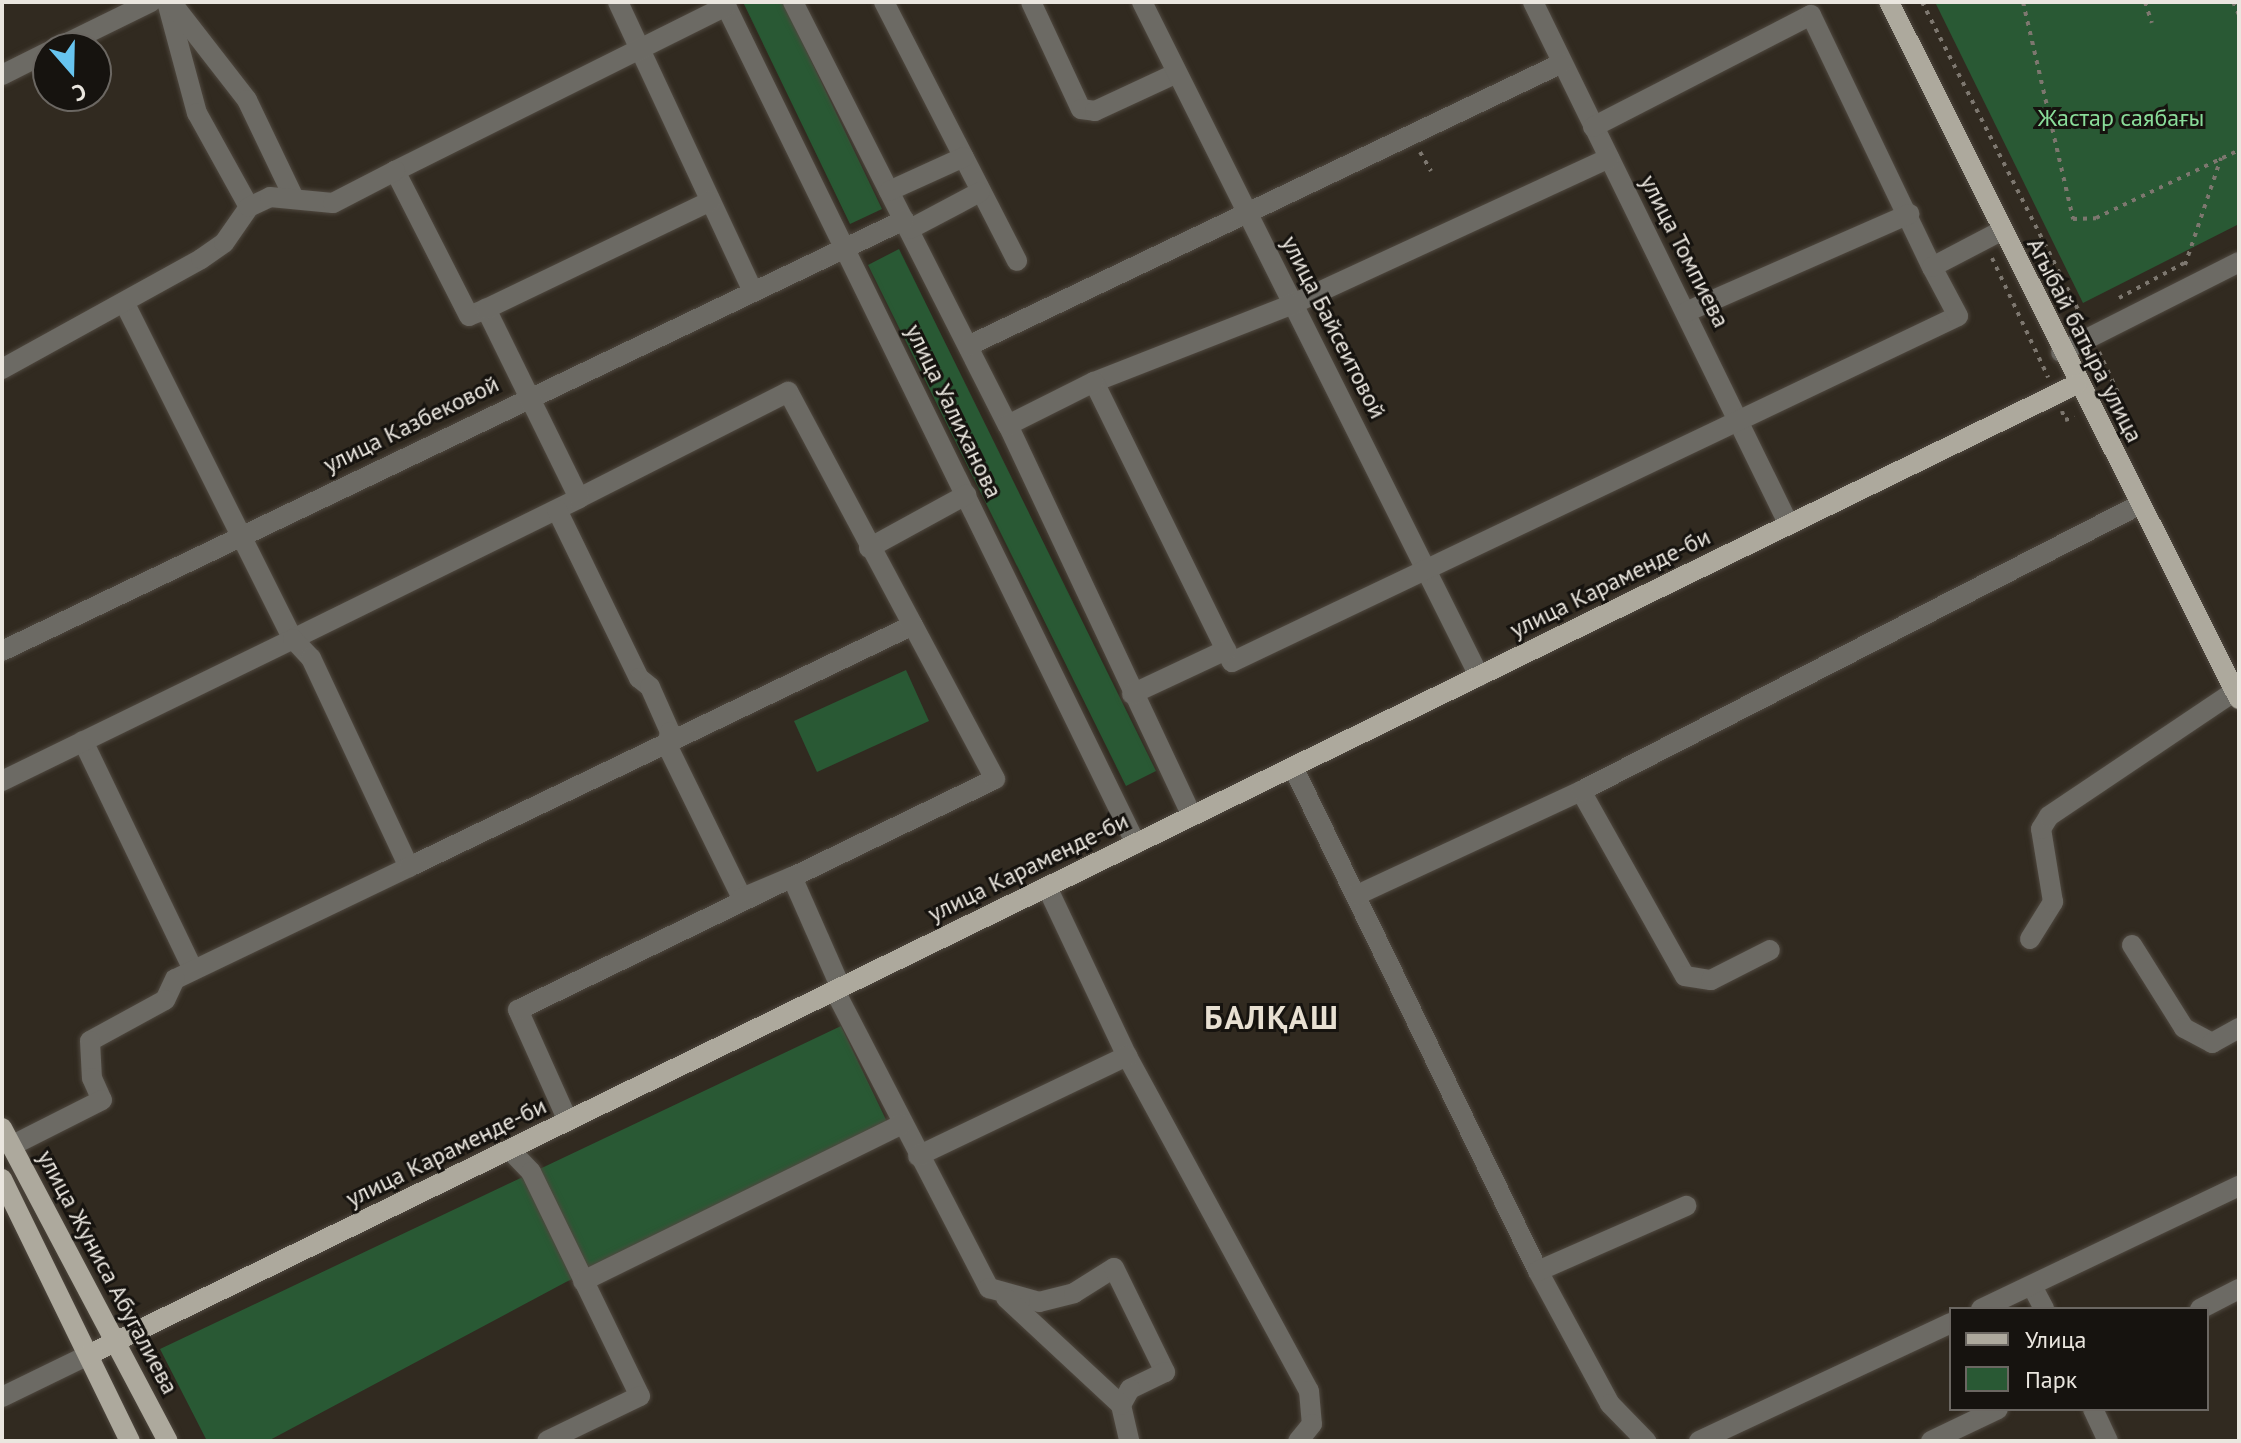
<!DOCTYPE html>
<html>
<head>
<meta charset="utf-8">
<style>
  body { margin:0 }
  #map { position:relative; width:2241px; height:1443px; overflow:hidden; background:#312a20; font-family:"PT Sans",sans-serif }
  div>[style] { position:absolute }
  .green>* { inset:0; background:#295934 }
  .path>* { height:4px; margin-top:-2px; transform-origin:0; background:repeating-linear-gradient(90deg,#7d776f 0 4px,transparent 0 10px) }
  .roads { filter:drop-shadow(0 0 2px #4f483f) drop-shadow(0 0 2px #4f483f) }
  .minor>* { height:20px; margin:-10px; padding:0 10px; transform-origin:10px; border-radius:10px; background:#6c6a64 }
  .major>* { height:20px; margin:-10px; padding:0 10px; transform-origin:10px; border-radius:10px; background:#ada99d }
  span { translate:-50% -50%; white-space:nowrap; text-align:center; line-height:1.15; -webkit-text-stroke:6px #16130f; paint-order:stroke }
  .park-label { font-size:24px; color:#89dc99 }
  .street-label { font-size:24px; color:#eae6df }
  .district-label { font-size:32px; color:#e8e0d2; font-weight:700; letter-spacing:2px }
  .frame { position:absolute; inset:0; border:4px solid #eae6df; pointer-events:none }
  .legend { position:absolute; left:1949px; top:1307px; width:260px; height:104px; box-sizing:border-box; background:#16130f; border:2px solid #6b6762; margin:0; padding:10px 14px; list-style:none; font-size:24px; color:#eae6df }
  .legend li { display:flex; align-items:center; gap:16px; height:40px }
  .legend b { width:40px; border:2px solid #6b6762 }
  .north { position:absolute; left:32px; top:32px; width:80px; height:80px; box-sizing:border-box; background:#16130f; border:2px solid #6b6762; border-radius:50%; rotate:160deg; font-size:22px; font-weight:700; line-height:32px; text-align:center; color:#eae6df }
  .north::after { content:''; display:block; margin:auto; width:28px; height:36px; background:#67c4ef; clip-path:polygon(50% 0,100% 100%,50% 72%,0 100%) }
</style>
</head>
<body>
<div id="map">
  <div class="green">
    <div style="clip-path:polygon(743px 2px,783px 2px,882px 209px,850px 224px)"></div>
    <div style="clip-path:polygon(1935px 2px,2239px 2px,2239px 224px,2083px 303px)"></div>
    <div style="clip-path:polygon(899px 249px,1156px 771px,1126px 786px,868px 265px)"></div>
    <div style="clip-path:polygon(906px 670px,929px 721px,817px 772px,794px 721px)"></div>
    <div style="clip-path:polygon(841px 1026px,889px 1126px,566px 1282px,268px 1441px,207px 1441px,160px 1349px)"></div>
  </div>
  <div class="path">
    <div style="left:1922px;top:2px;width:356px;rotate:63.1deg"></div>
    <div style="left:2023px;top:2px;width:223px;rotate:77deg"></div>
    <div style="left:2073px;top:219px;width:23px;rotate:-2deg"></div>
    <div style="left:2096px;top:218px;width:158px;rotate:-25.4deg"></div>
    <div style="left:2145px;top:2px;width:22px;rotate:72deg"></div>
    <div style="left:2233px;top:2px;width:14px;rotate:65deg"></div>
    <div style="left:1420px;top:152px;width:22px;rotate:60deg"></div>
    <div style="left:1992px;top:258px;width:132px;rotate:64.8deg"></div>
    <div style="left:2185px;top:265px;width:113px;rotate:-71.4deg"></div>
    <div style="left:2119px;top:298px;width:74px;rotate:-28.3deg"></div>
    <div style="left:2099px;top:352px;width:47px;rotate:65.1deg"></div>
    <div style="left:2119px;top:395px;width:8px;rotate:150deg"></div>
    <div style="left:2062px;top:411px;width:9px;rotate:72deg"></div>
    <div style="left:2065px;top:420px;width:10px;rotate:-17deg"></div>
  </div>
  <div class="roads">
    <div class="minor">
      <div style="left:167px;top:2px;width:115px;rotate:74.9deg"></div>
      <div style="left:197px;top:113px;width:107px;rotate:61deg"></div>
      <div style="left:171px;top:2px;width:124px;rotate:52.2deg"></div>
      <div style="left:247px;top:100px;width:109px;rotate:64.4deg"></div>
      <div style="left:618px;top:2px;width:318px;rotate:65deg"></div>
      <div style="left:724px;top:2px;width:937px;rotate:63.93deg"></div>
      <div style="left:793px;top:2px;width:475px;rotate:63.1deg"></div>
      <div style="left:1008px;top:425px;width:432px;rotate:64.8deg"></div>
      <div style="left:884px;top:2px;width:291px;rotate:62.8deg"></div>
      <div style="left:1031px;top:2px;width:118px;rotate:65deg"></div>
      <div style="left:1081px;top:109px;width:14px;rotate:8deg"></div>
      <div style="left:1095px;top:111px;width:90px;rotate:-24.9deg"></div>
      <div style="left:1142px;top:2px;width:754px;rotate:63.43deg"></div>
      <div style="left:1533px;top:2px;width:582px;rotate:63.92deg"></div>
      <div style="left:57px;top:48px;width:105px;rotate:-26.1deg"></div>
      <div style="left:2px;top:75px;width:51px;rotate:-26.6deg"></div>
      <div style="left:1593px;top:127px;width:245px;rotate:-27.2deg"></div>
      <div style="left:1811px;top:15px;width:280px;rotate:64.4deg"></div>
      <div style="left:1609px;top:158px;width:348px;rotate:155.2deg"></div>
      <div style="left:1293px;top:304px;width:214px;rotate:158.6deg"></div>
      <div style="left:1094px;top:382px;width:312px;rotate:63.8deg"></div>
      <div style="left:1232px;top:662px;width:804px;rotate:-25.48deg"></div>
      <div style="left:1958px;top:316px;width:55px;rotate:-118deg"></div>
      <div style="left:1932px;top:267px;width:78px;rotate:-27.6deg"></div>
      <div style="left:889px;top:191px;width:82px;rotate:-24.4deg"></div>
      <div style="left:910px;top:229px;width:79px;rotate:-27.9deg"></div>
      <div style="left:126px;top:306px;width:373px;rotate:63.4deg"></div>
      <div style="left:293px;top:639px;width:319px;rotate:-26.2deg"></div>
      <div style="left:486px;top:309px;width:18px;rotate:158deg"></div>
      <div style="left:469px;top:316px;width:163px;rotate:-117deg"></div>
      <div style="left:395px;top:171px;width:370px;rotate:-26.5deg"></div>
      <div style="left:1686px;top:312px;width:244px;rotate:-23.7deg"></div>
      <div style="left:968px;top:346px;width:658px;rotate:-25.47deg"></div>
      <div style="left:2061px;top:352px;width:199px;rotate:-26.8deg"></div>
      <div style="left:2px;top:369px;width:227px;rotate:-28.9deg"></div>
      <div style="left:201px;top:259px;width:28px;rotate:-35deg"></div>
      <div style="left:224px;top:243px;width:44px;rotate:-55.2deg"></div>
      <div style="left:249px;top:207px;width:23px;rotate:-25deg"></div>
      <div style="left:270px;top:197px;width:63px;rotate:5.4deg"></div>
      <div style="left:333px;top:203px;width:70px;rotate:-27.3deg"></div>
      <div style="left:1008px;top:425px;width:96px;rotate:-26.6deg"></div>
      <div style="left:557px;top:510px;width:187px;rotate:64deg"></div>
      <div style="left:639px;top:678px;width:14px;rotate:39deg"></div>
      <div style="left:650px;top:687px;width:49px;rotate:66deg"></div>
      <div style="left:670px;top:732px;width:13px;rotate:103deg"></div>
      <div style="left:667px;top:745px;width:170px;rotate:63.9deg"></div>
      <div style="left:742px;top:898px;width:54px;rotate:-22.8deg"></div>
      <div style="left:792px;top:877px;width:121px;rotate:66.2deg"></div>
      <div style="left:869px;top:548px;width:111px;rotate:-28.7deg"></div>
      <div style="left:2px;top:651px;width:1000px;rotate:-25.54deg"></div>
      <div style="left:1132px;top:694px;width:104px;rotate:-25.1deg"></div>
      <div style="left:83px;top:741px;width:254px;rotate:64.3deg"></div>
      <div style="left:1293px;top:767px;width:560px;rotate:64.08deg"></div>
      <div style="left:1538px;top:1271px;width:151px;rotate:61.6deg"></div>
      <div style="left:1610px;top:1404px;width:52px;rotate:45.8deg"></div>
      <div style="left:2px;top:781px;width:324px;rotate:-26deg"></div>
      <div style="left:293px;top:639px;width:26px;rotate:47deg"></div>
      <div style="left:311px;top:658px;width:231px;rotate:64.9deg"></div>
      <div style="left:409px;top:867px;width:259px;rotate:154.4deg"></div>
      <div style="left:175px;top:979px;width:23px;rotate:115deg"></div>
      <div style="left:165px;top:1000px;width:85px;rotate:151.3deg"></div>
      <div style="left:90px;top:1041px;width:37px;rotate:87deg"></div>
      <div style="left:92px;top:1078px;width:24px;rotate:66deg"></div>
      <div style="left:102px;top:1100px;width:102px;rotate:153.2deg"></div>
      <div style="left:1581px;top:791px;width:212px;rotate:60.7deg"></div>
      <div style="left:1685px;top:976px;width:26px;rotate:9deg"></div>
      <div style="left:1711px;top:980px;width:66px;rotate:-27deg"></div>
      <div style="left:409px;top:867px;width:559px;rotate:-25.65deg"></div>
      <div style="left:1047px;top:887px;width:187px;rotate:64.7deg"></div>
      <div style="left:1127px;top:1056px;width:381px;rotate:61.5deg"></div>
      <div style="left:1309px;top:1391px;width:33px;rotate:85deg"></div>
      <div style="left:1312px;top:1424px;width:22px;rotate:129deg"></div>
      <div style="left:1357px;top:895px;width:247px;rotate:-24.9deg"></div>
      <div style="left:1581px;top:791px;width:627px;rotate:-27.14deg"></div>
      <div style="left:2030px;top:939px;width:44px;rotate:-58.1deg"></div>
      <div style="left:2053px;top:902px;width:74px;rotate:-99.3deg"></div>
      <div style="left:2041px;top:829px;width:15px;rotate:-58deg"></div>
      <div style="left:2049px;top:816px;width:224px;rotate:-33.9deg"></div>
      <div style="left:2132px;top:945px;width:98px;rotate:57.9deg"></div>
      <div style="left:2184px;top:1028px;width:32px;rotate:28deg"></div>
      <div style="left:2212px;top:1043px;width:31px;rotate:-29deg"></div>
      <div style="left:835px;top:991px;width:335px;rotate:62.6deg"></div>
      <div style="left:989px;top:1288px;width:52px;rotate:15.6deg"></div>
      <div style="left:1039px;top:1302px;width:36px;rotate:-14deg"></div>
      <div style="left:1074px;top:1293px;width:47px;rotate:-32deg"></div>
      <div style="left:1114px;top:1268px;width:116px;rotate:63.9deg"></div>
      <div style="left:1165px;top:1372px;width:39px;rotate:154deg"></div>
      <div style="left:1130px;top:1389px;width:18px;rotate:119deg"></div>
      <div style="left:1121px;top:1405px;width:37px;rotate:77deg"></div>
      <div style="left:568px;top:1121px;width:122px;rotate:-114.2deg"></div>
      <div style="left:518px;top:1010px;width:530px;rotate:-25.84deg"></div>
      <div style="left:995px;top:779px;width:439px;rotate:-118.1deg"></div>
      <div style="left:788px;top:392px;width:234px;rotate:153.1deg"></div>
      <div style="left:579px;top:498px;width:211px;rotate:-116.2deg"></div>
      <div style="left:486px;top:309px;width:249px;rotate:-25.7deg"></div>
      <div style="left:510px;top:1150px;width:30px;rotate:46deg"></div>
      <div style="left:531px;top:1172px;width:249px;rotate:64.1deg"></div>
      <div style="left:640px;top:1396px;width:103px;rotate:154.2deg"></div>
      <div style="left:918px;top:1156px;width:232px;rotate:-25.6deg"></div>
      <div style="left:1538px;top:1271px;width:162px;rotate:-23.7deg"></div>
      <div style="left:583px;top:1281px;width:356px;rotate:-26.2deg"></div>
      <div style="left:2032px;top:1286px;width:26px;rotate:62deg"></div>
      <div style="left:1006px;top:1298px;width:157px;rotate:42.9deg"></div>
      <div style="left:1981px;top:1309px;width:286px;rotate:-25.5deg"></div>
      <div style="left:2200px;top:1309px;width:44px;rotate:-27.1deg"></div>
      <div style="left:2px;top:1397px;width:96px;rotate:-26deg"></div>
      <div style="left:2093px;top:1409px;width:35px;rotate:65deg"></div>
      <div style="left:1699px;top:1441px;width:278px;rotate:-25.1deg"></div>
      <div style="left:1931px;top:1441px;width:74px;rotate:-25.5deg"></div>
    </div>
    <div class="major">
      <div style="left:1889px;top:2px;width:780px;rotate:63.34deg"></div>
      <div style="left:2px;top:1128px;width:354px;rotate:62.1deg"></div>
      <div style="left:2px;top:1179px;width:292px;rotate:64deg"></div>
      <div style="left:88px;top:1355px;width:2213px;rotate:-26.02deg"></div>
    </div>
  </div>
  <div class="park-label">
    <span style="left:2121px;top:118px">Жастар саябағы</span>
  </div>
  <div class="street-label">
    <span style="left:1685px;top:251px;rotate:63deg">улица Томпиева</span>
    <span style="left:1334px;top:327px;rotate:63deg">улица Байсеитовой</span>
    <span style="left:2085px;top:340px;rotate:63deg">Агыбай батыра улица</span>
    <span style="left:954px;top:411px;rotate:64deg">улица Уалиханова</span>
    <span style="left:411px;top:424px;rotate:-26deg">улица Казбековой</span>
    <span style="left:1610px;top:583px;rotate:-26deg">улица Караменде-би</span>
    <span style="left:1028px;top:867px;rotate:-26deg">улица Караменде-би</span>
    <span style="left:446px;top:1152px;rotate:-26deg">улица Караменде-би</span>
    <span style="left:108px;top:1272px;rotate:62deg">улица Жуниса Абугалиева</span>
  </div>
  <div class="district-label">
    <span style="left:1272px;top:1017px">БАЛҚАШ</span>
  </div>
  <div class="frame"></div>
  <ul class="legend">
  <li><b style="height:10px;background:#ada99d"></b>Улица</li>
  <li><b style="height:22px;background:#295934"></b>Парк</li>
  </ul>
  <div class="north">С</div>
</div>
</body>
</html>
